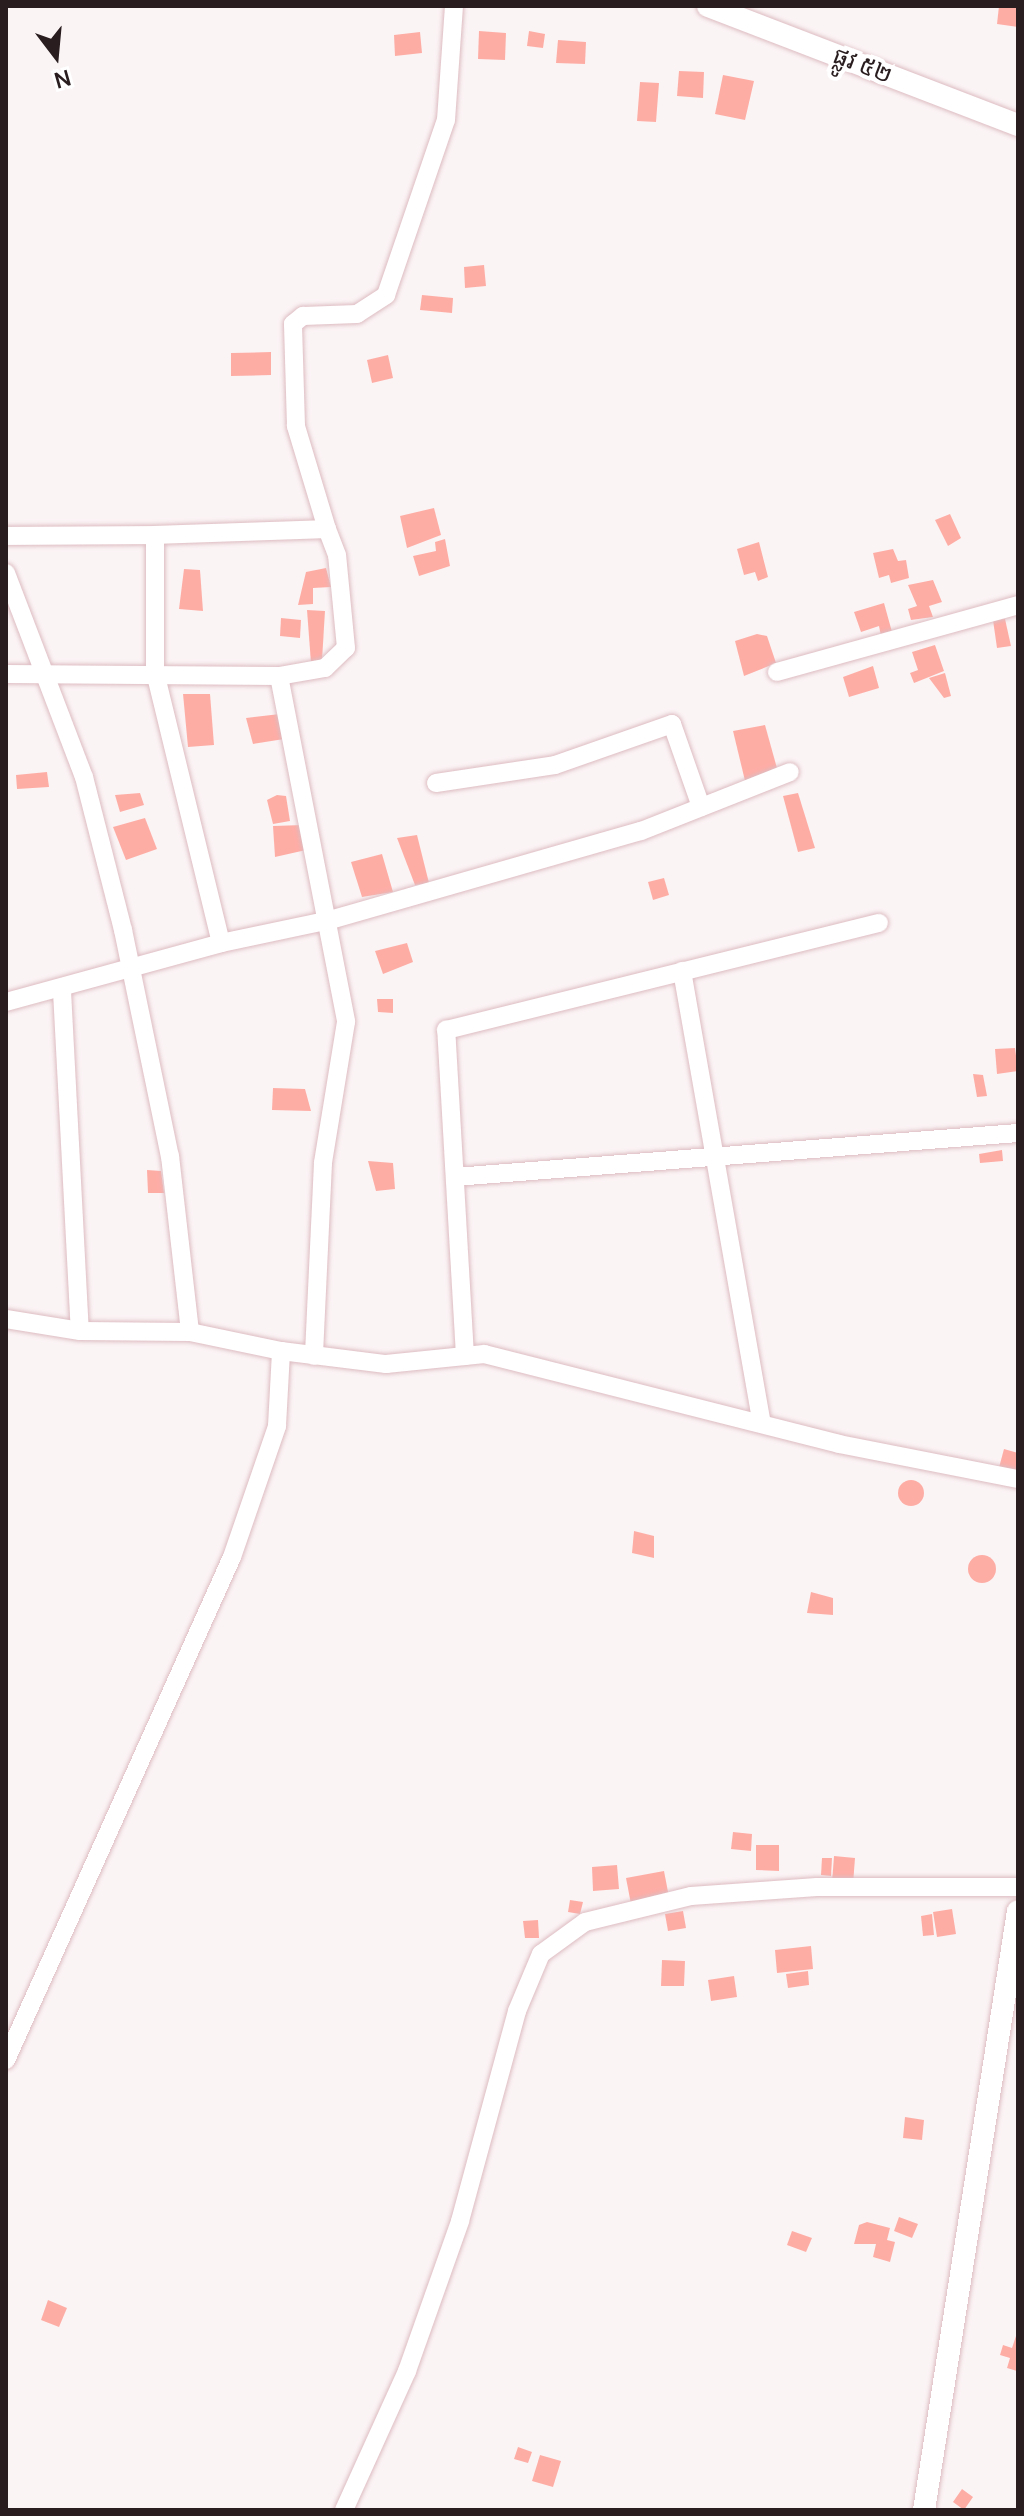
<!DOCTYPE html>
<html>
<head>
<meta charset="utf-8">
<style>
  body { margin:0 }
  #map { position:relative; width:1024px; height:2516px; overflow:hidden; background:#fbf4f5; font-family:Manrope,"Noto Sans Khmer",sans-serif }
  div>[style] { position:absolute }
  .building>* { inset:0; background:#feada5 }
  .round { border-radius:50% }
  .roads { filter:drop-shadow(0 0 2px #ddbcc2) drop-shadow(0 0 2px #ddbcc2) }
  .minor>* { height:18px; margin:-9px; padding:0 9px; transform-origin:9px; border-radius:9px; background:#fff }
  .tertiary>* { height:22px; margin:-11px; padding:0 11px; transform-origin:11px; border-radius:11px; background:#fff }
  span { translate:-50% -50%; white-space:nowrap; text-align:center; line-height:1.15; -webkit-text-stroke:8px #fff; paint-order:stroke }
  .street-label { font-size:24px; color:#291d1f }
  .frame { position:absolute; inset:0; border:8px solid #291d1f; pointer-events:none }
  .north { position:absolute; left:16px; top:16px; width:80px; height:80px; -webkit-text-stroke:6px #fff; paint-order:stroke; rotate:164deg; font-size:22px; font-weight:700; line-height:32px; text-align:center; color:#291d1f }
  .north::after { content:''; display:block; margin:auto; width:28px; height:36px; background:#291d1f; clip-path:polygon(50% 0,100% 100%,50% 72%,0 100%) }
</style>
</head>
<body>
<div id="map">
  <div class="building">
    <div style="clip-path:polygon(999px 6px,1018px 6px,1018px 27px,997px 24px)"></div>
    <div style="clip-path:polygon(479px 31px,506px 33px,505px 60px,478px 59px)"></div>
    <div style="clip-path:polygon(529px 31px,545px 34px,543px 48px,527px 46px)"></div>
    <div style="clip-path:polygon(420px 32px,422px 53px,395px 56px,394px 35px)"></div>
    <div style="clip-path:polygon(558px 40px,586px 42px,585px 64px,556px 63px)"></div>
    <div style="clip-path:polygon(679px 71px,704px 72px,703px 98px,677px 96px)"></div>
    <div style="clip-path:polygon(723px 75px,754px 81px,745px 120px,715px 114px)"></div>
    <div style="clip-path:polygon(640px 82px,659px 83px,656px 122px,637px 121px)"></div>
    <div style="clip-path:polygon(484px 265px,486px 286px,465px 288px,464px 267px)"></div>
    <div style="clip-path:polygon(422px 295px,453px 298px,452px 313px,420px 310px)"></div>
    <div style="clip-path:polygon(271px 352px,271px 375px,231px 376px,231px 353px)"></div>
    <div style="clip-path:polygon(388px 355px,393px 378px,372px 383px,367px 360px)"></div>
    <div style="clip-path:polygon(434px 508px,441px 535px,407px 548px,400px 516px)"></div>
    <div style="clip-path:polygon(950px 514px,961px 538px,948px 546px,935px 520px)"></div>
    <div style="clip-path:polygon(445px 539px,450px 566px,419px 576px,413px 556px,436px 551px,435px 542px)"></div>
    <div style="clip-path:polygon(759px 542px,768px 577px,758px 581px,755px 572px,744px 575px,737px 549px)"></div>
    <div style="clip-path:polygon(893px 549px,898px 561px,906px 560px,909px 578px,891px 583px,889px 575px,879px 578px,873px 553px)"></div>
    <div style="clip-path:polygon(326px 568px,331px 587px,313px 588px,313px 604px,298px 605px,306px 572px)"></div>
    <div style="clip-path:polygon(184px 569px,200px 570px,203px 611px,179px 609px)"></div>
    <div style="clip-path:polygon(933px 580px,942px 602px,929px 606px,933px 617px,911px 620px,908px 609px,917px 606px,908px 585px)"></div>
    <div style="clip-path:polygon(884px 603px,892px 632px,881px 636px,879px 626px,861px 632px,854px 612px)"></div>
    <div style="clip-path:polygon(307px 610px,325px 611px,322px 660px,311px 663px)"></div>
    <div style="clip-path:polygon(281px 618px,301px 620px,300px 638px,280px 636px)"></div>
    <div style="clip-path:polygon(1005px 619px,1011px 646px,997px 648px,993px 620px)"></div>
    <div style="clip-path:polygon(757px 634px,767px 636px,776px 663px,744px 676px,735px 641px)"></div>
    <div style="clip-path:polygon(935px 645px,944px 671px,914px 683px,910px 673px,918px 670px,912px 652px)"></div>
    <div style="clip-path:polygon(873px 666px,879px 688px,849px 697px,843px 677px)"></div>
    <div style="clip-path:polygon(945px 673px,951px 696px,944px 698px,929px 678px)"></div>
    <div style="clip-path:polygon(183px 694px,210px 694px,214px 745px,188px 747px)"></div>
    <div style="clip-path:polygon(280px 714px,284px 739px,253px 744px,246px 718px)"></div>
    <div style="clip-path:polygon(765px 725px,780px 779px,747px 789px,733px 731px)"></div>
    <div style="clip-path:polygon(47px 772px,49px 787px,17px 789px,16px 775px)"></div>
    <div style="clip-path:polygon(140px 793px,144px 805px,120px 812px,115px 795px)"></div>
    <div style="clip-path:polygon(798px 793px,815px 848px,798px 852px,783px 796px)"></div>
    <div style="clip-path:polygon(277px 795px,286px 796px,290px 821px,273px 824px,267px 800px)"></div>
    <div style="clip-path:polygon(145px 818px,157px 849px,126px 860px,113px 827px)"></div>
    <div style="clip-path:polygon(303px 825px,306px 850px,275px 857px,273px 826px)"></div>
    <div style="clip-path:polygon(417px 835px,429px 883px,415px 885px,397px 838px)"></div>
    <div style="clip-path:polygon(382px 854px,393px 892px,362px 897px,351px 862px)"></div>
    <div style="clip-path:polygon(664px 878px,669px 895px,653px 900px,648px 882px)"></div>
    <div style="clip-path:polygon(407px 943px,413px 962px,383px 974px,375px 951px)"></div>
    <div style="clip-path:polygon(377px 999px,393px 999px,393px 1013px,378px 1012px)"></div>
    <div style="clip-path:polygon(1015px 1048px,1018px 1071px,997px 1074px,995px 1049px)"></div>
    <div style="clip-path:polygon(973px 1074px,983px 1075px,987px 1096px,977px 1097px)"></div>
    <div style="clip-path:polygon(273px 1088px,305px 1089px,311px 1111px,272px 1110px)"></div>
    <div style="clip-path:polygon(1002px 1150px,1003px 1161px,980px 1163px,979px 1154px)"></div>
    <div style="clip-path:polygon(368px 1161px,393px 1163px,395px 1189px,376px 1191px)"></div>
    <div style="clip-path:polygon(147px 1170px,161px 1171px,164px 1193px,148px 1193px)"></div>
    <div style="clip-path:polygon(1004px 1449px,1018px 1453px,1018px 1474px,997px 1475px)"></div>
    <div class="round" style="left:898px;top:1480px;width:26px;height:26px"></div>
    <div style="clip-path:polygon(634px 1531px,654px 1536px,654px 1558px,632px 1553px)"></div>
    <div class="round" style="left:968px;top:1555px;width:28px;height:28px"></div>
    <div style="clip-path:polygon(811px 1592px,833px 1598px,833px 1615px,807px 1613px)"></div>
    <div style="clip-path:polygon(733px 1832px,752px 1834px,751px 1851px,731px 1849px)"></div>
    <div style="clip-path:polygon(756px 1845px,779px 1845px,779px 1871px,756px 1870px)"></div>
    <div style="clip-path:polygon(834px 1856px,855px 1858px,853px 1884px,832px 1883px)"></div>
    <div style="clip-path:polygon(822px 1858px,832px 1858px,831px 1876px,821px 1875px)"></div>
    <div style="clip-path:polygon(617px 1865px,619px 1889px,593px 1891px,592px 1867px)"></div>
    <div style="clip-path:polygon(664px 1871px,669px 1897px,631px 1904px,626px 1878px)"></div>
    <div style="clip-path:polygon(570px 1900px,583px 1902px,580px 1914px,568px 1912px)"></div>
    <div style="clip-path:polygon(952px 1909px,956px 1934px,937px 1937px,933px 1912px)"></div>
    <div style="clip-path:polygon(683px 1911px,686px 1928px,668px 1931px,665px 1914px)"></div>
    <div style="clip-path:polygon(932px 1914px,934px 1935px,923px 1936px,921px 1916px)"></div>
    <div style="clip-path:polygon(538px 1920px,539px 1938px,525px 1938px,523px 1921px)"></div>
    <div style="clip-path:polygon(811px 1946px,813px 1969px,777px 1973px,775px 1950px)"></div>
    <div style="clip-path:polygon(662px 1960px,685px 1961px,684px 1986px,661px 1986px)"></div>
    <div style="clip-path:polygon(808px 1971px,809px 1985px,788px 1988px,786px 1974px)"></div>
    <div style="clip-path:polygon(734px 1976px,737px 1997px,711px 2001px,708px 1980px)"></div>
    <div style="clip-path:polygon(905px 2117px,924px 2120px,922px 2140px,903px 2138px)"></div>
    <div style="clip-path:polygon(899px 2217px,918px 2224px,912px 2238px,894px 2231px)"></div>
    <div style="clip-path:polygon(867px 2222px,890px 2228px,887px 2240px,895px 2242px,890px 2262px,873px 2257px,876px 2244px,854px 2244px,859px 2225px)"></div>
    <div style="clip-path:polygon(792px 2231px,812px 2238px,806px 2252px,787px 2245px)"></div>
    <div style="clip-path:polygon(48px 2300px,67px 2308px,59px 2327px,41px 2320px)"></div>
    <div style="clip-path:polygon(1018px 2330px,1018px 2385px,1017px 2371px,1007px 2368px,1010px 2358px,1000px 2355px,1003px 2345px,1012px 2348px)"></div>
    <div style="clip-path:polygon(518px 2447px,532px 2452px,528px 2463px,514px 2459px)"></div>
    <div style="clip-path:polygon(540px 2455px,561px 2461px,553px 2487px,532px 2481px)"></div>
    <div style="clip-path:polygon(962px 2489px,973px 2497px,964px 2510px,953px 2502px)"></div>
  </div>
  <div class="roads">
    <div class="minor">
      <div style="left:6px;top:536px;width:149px;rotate:-0.4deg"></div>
      <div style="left:6px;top:573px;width:218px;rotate:69.1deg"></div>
      <div style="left:84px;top:777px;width:158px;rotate:75.7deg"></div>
      <div style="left:123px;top:930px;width:231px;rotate:78.3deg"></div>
      <div style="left:170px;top:1156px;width:177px;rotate:83.5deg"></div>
      <div style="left:777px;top:672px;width:250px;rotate:-15.5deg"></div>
      <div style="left:6px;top:674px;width:273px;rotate:0.4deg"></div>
      <div style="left:279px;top:676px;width:47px;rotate:-9.9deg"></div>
      <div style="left:325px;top:668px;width:29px;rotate:-44deg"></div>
      <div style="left:346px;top:648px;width:93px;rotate:-95.5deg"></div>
      <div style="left:337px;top:555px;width:28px;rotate:-111deg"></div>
      <div style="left:279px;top:676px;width:352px;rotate:79deg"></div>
      <div style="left:346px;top:1022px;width:143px;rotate:99.3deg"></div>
      <div style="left:323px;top:1163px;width:193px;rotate:92.7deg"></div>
      <div style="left:436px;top:783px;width:120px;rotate:-8.6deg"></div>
      <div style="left:555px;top:765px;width:124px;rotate:-19.3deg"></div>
      <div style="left:672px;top:724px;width:88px;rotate:70.7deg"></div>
      <div style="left:221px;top:943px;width:279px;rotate:-103.7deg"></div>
      <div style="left:155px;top:672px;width:137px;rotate:-90deg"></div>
      <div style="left:155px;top:535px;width:172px;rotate:-2deg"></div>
      <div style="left:327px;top:529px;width:108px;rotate:-106.8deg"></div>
      <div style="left:296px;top:426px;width:102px;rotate:-91.7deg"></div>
      <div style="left:293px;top:324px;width:13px;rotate:-39deg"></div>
      <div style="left:303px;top:316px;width:54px;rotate:-2.1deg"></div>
      <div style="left:357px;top:314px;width:35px;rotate:-33deg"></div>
      <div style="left:386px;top:295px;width:185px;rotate:-71.1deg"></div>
      <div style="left:446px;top:120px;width:114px;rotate:-86deg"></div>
      <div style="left:682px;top:971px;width:459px;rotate:80deg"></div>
      <div style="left:62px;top:991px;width:340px;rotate:87deg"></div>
      <div style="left:6px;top:1002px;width:223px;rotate:-15.3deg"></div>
      <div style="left:221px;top:943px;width:111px;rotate:-11.9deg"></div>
      <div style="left:330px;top:920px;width:323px;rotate:-16deg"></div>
      <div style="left:641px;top:831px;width:160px;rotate:-21.6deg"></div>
      <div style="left:455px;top:1177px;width:565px;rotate:-4.47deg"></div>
      <div style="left:6px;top:1319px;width:75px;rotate:9.2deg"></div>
      <div style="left:80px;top:1331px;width:110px;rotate:0.5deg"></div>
      <div style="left:190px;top:1332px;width:93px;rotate:11.8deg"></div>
      <div style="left:465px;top:1356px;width:327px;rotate:-93.3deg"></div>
      <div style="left:446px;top:1030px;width:446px;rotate:-13.9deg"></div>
      <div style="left:6px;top:2060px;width:551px;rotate:-65.81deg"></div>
      <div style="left:232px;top:1557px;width:139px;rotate:-71deg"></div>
      <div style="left:277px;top:1426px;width:75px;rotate:-86.9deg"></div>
      <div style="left:281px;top:1351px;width:106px;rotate:7.1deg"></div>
      <div style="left:386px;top:1364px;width:99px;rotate:-5.8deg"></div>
      <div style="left:484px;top:1354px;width:366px;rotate:14.2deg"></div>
      <div style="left:839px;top:1444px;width:182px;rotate:11.1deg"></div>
      <div style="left:344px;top:2510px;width:153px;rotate:-65.6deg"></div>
      <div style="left:407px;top:2371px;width:159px;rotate:-70.5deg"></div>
      <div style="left:460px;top:2221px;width:218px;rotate:-74.8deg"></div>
      <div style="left:517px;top:2011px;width:62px;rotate:-67.2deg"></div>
      <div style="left:541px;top:1954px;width:54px;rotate:-36deg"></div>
      <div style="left:585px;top:1922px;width:109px;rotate:-13.8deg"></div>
      <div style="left:691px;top:1896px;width:126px;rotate:-4.1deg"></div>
      <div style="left:817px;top:1887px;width:201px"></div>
    </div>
    <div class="tertiary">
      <div style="left:708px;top:6px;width:332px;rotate:21deg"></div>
      <div style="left:924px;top:2510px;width:606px;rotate:-81.08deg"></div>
    </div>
  </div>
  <div class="street-label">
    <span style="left:863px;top:64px;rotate:21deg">ផ្លូវ ៥២</span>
  </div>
  <div class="frame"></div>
  <div class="north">N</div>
</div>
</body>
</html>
